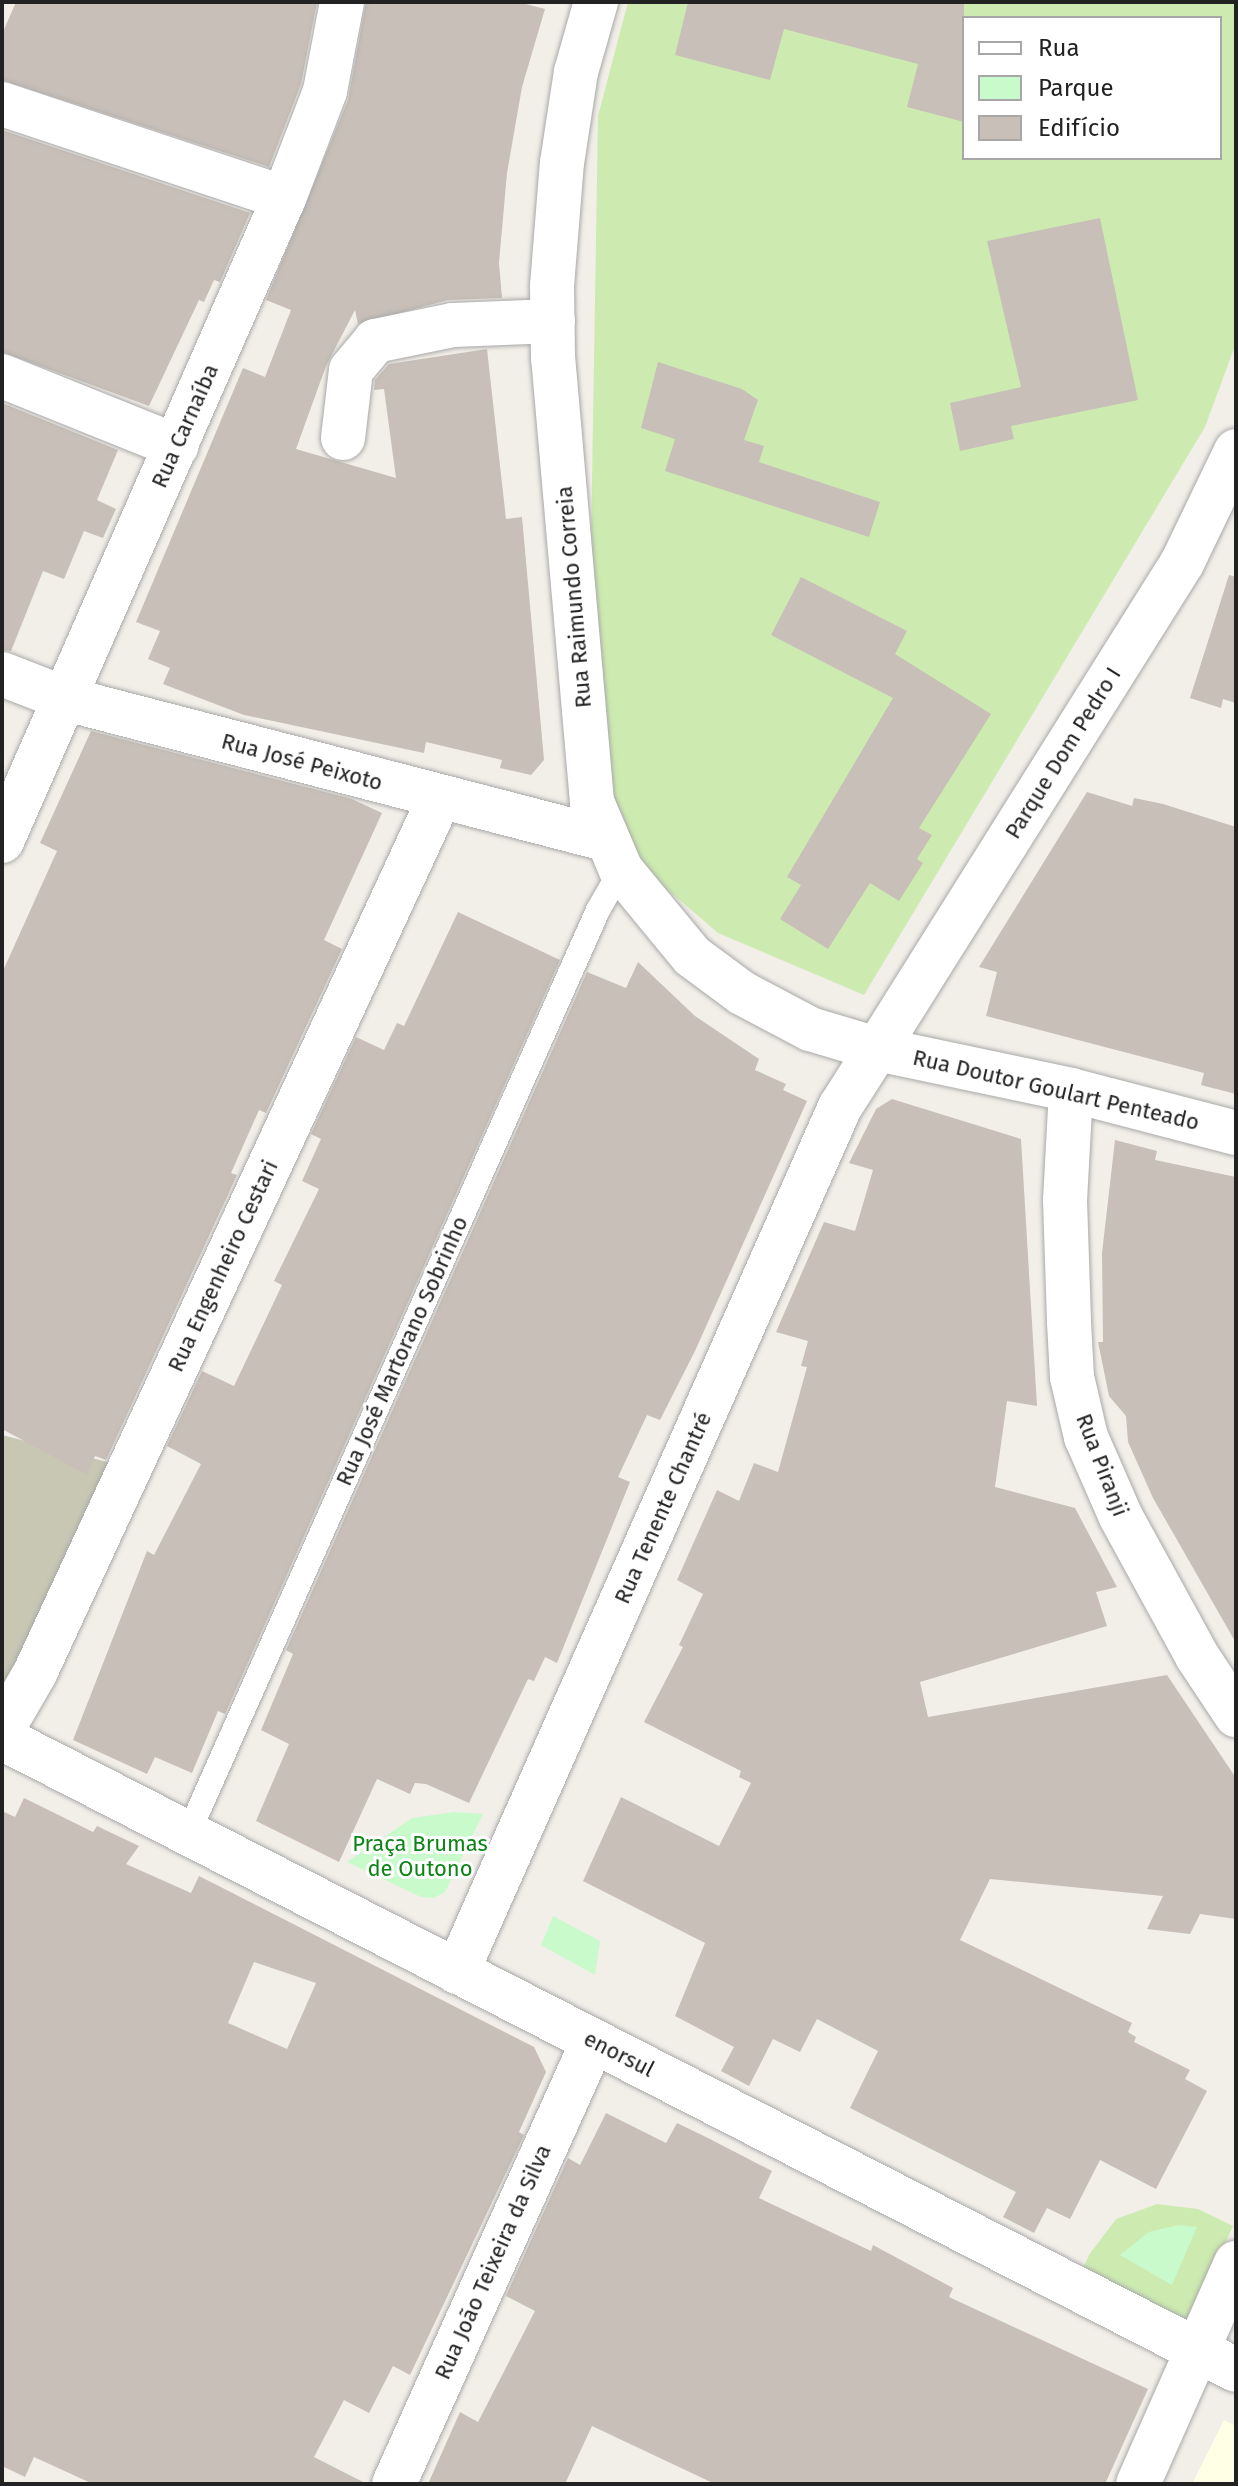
<!DOCTYPE html>
<html>
<head>
<meta charset="utf-8">
<style>
  body { margin:0 }
  #map { position:relative; width:1238px; height:2486px; overflow:hidden; background:#f2efe9; font-family:"Fira Sans",sans-serif }
  div>[style] { position:absolute }
  .education>* { inset:0; background:#ffffe5 }
  .construction>* { inset:0; background:#c7c7b4 }
  .grass>* { inset:0; background:#cdebb0 }
  .park>* { inset:0; background:#c8facc }
  .building>* { inset:0; background:#c7bfb8 }
  .roads { filter:drop-shadow(0 0 2px #a9a9a9) drop-shadow(0 0 2px #a9a9a9) }
  .service>* { height:24px; margin:-12px; padding:0 12px; transform-origin:12px; border-radius:12px; background:#fff }
  .minor>* { height:44px; margin:-22px; padding:0 22px; transform-origin:22px; border-radius:22px; background:#fff }
  .tertiary>* { height:44px; margin:-22px; padding:0 22px; transform-origin:22px; border-radius:22px; background:#fff }
  span { translate:-50% -50%; white-space:nowrap; text-align:center; line-height:1.15; -webkit-text-stroke:6px #fff; paint-order:stroke }
  .street-label { font-size:22px; color:#222 }
  .park-label { font-size:22px; color:#0c8416 }
  .frame { position:absolute; inset:0; border:4px solid #222; pointer-events:none }
  .legend { position:absolute; left:962px; top:16px; width:260px; height:144px; box-sizing:border-box; background:#fff; border:2px solid #a7a7a7; margin:0; padding:10px 14px; list-style:none; font-size:24px; color:#222 }
  .legend li { display:flex; align-items:center; gap:16px; height:40px }
  .legend b { width:40px; border:2px solid #a7a7a7 }
</style>
</head>
<body>
<div id="map">
  <div class="education">
    <div style="clip-path:polygon(1224px 2420px,1236px 2426px,1236px 2484px,1192px 2484px)"></div>
  </div>
  <div class="construction">
    <div style="clip-path:polygon(2px 1435px,115px 1464px,13px 1691px,2px 1684px)"></div>
  </div>
  <div class="grass">
    <div style="clip-path:polygon(evenodd,628px 2px,1236px 2px,1236px 343px,1205px 427px,864px 995px,718px 933px,620px 849px,604px 741px,591px 543px,598px 116px,628px 2px,964px 18px,1220px 18px,1220px 158px,964px 158px,964px 18px)"></div>
    <div style="clip-path:polygon(1157px 2204px,1198px 2209px,1233px 2226px,1184px 2335px,1077px 2282px,1089px 2255px,1116px 2219px)"></div>
  </div>
  <div class="park">
    <div style="clip-path:polygon(454px 1812px,483px 1814px,445px 1892px,434px 1898px,421px 1897px,347px 1862px,412px 1818px)"></div>
    <div style="clip-path:polygon(553px 1916px,600px 1941px,595px 1975px,541px 1945px)"></div>
    <div style="clip-path:polygon(1178px 2225px,1197px 2227px,1172px 2285px,1120px 2255px,1149px 2232px)"></div>
  </div>
  <div class="building">
    <div style="clip-path:polygon(16px 2px,317px 2px,301px 84px,269px 167px,2px 80px,2px 34px)"></div>
    <div style="clip-path:polygon(366px 2px,518px 2px,545px 9px,522px 87px,507px 173px,499px 263px,502px 298px,448px 300px,358px 324px,355px 310px,326px 366px,296px 449px,396px 478px,384px 389px,374px 390px,375px 380px,389px 364px,487px 349px,506px 519px,522px 517px,544px 760px,531px 775px,500px 768px,502px 760px,426px 742px,424px 753px,244px 715px,163px 684px,170px 668px,148px 659px,160px 631px,136px 622px,243px 368px,265px 377px,291px 310px,266px 300px,348px 100px)"></div>
    <div style="clip-path:polygon(688px 2px,964px 2px,964px 122px,907px 107px,918px 64px,784px 29px,770px 80px,675px 55px)"></div>
    <div style="clip-path:polygon(2px 130px,250px 213px,220px 282px,214px 280px,204px 302px,199px 300px,149px 406px,2px 352px)"></div>
    <div style="clip-path:polygon(1100px 218px,1138px 400px,1011px 426px,1014px 439px,960px 451px,950px 403px,1021px 387px,987px 241px)"></div>
    <div style="clip-path:polygon(658px 362px,742px 389px,758px 400px,744px 440px,764px 446px,759px 462px,880px 502px,869px 537px,665px 471px,675px 439px,641px 428px)"></div>
    <div style="clip-path:polygon(2px 403px,118px 450px,97px 500px,116px 509px,103px 538px,84px 531px,64px 579px,43px 571px,11px 651px,2px 650px)"></div>
    <div style="clip-path:polygon(1229px 575px,1236px 577px,1236px 703px,1223px 699px,1221px 708px,1190px 698px)"></div>
    <div style="clip-path:polygon(801px 577px,907px 631px,895px 654px,991px 714px,919px 828px,932px 835px,917px 859px,923px 863px,899px 901px,870px 883px,828px 949px,780px 919px,801px 885px,787px 877px,893px 698px,771px 635px)"></div>
    <div style="clip-path:polygon(91px 731px,352px 799px,382px 813px,324px 940px,342px 949px,266px 1113px,259px 1110px,231px 1173px,237px 1175px,106px 1460px,95px 1456px,87px 1475px,2px 1429px,2px 973px,57px 851px,40px 843px)"></div>
    <div style="clip-path:polygon(1087px 792px,1132px 806px,1134px 798px,1163px 804px,1236px 827px,1236px 1094px,1201px 1085px,1204px 1073px,986px 1016px,997px 972px,979px 967px)"></div>
    <div style="clip-path:polygon(458px 912px,560px 960px,225px 1714px,218px 1711px,192px 1773px,155px 1757px,147px 1774px,73px 1740px,147px 1551px,154px 1555px,201px 1464px,167px 1446px,202px 1371px,234px 1386px,282px 1285px,274px 1281px,319px 1189px,302px 1181px,321px 1139px,311px 1134px,356px 1037px,384px 1050px,397px 1023px,404px 1026px)"></div>
    <div style="clip-path:polygon(638px 962px,695px 1016px,759px 1059px,755px 1070px,786px 1084px,783px 1090px,807px 1101px,695px 1351px,660px 1420px,647px 1415px,618px 1477px,630px 1482px,557px 1663px,545px 1657px,534px 1681px,528px 1679px,469px 1803px,426px 1784px,415px 1783px,410px 1794px,377px 1779px,339px 1862px,256px 1821px,289px 1744px,261px 1730px,293px 1654px,286px 1650px,587px 972px,626px 988px)"></div>
    <div style="clip-path:polygon(892px 1099px,1021px 1139px,1037px 1406px,1007px 1401px,995px 1487px,1075px 1508px,1117px 1587px,1096px 1592px,1107px 1626px,920px 1682px,928px 1717px,1167px 1675px,1236px 1778px,1236px 1919px,1200px 1914px,1190px 1934px,1147px 1929px,1163px 1896px,990px 1879px,960px 1940px,1132px 2023px,1128px 2032px,1136px 2037px,1134px 2042px,1190px 2070px,1185px 2079px,1207px 2091px,1156px 2189px,1100px 2160px,1070px 2219px,1047px 2208px,1034px 2233px,1003px 2217px,1016px 2192px,850px 2108px,878px 2051px,817px 2019px,800px 2052px,773px 2039px,749px 2086px,721px 2071px,734px 2047px,675px 2016px,705px 1943px,583px 1881px,621px 1797px,719px 1846px,751px 1783px,739px 1777px,741px 1771px,644px 1722px,683px 1647px,679px 1645px,703px 1594px,677px 1580px,717px 1490px,739px 1501px,754px 1463px,778px 1472px,807px 1367px,801px 1366px,808px 1341px,776px 1332px,824px 1222px,855px 1231px,873px 1170px,849px 1163px,876px 1109px)"></div>
    <div style="clip-path:polygon(1115px 1140px,1157px 1151px,1155px 1160px,1236px 1177px,1236px 1643px,1153px 1498px,1128px 1442px,1126px 1416px,1109px 1396px,1098px 1342px,1103px 1342px,1102px 1253px)"></div>
    <div style="clip-path:polygon(evenodd,24px 1798px,93px 1832px,97px 1826px,139px 1846px,126px 1864px,191px 1893px,199px 1876px,534px 2047px,546px 2072px,519px 2132px,524px 2135px,410px 2375px,393px 2366px,369px 2413px,344px 2400px,314px 2457px,367px 2484px,93px 2484px,34px 2457px,25px 2477px,2px 2466px,2px 1811px,15px 1817px,24px 1798px,254px 1962px,316px 1983px,287px 2049px,228px 2023px,254px 1962px)"></div>
    <div style="clip-path:polygon(606px 2113px,666px 2143px,677px 2123px,708px 2138px,772px 2171px,759px 2198px,871px 2251px,873px 2245px,953px 2288px,949px 2297px,1148px 2389px,1105px 2484px,715px 2484px,592px 2426px,565px 2484px,428px 2484px,460px 2412px,478px 2422px,535px 2311px,506px 2296px,568px 2158px,580px 2165px)"></div>
  </div>
  <div class="roads">
    <div class="service">
      <div style="left:188px;top:1834px;width:1011px;rotate:-66.07deg"></div>
      <div style="left:598px;top:910px;width:46px;rotate:-60.1deg"></div>
    </div>
    <div class="minor">
      <div style="left:2px;top:104px;width:297px;rotate:18.4deg"></div>
      <div style="left:2px;top:376px;width:188px;rotate:21.9deg"></div>
      <div style="left:343px;top:438px;width:68px;rotate:-83.3deg"></div>
      <div style="left:351px;top:370px;width:38px;rotate:-50deg"></div>
      <div style="left:375px;top:341px;width:80px;rotate:-11.6deg"></div>
      <div style="left:453px;top:325px;width:100px;rotate:-2.3deg"></div>
      <div style="left:2px;top:674px;width:69px;rotate:21.3deg"></div>
      <div style="left:66px;top:699px;width:557px;rotate:14.56deg"></div>
      <div style="left:2px;top:841px;width:702px;rotate:-66.32deg"></div>
      <div style="left:284px;top:198px;width:115px;rotate:-69deg"></div>
      <div style="left:325px;top:91px;width:91px;rotate:-79.2deg"></div>
      <div style="left:2px;top:1730px;width:66px;rotate:-59.9deg"></div>
      <div style="left:35px;top:1673px;width:963px;rotate:-65.19deg"></div>
      <div style="left:2px;top:1738px;width:1386px;rotate:27.12deg"></div>
      <div style="left:457px;top:1972px;width:946px;rotate:-66.12deg"></div>
      <div style="left:840px;top:1107px;width:69px;rotate:-57.5deg"></div>
      <div style="left:877px;top:1049px;width:70px;rotate:-163.4deg"></div>
      <div style="left:810px;top:1029px;width:77px;rotate:-152.1deg"></div>
      <div style="left:742px;top:993px;width:62px;rotate:-143.5deg"></div>
      <div style="left:692px;top:956px;width:112px;rotate:-129.5deg"></div>
      <div style="left:621px;top:870px;width:74px;rotate:-113.1deg"></div>
      <div style="left:592px;top:802px;width:446px;rotate:-95deg"></div>
      <div style="left:553px;top:358px;width:72px;rotate:-90.8deg"></div>
      <div style="left:552px;top:286px;width:123px;rotate:-85.4deg"></div>
      <div style="left:562px;top:163px;width:92px;rotate:-81.3deg"></div>
      <div style="left:576px;top:72px;width:73px;rotate:-74.1deg"></div>
      <div style="left:394px;top:2484px;width:486px;rotate:-65.8deg"></div>
    </div>
    <div class="tertiary">
      <div style="left:1236px;top:451px;width:124px;rotate:115.7deg"></div>
      <div style="left:1182px;top:563px;width:574px;rotate:122.11deg"></div>
      <div style="left:877px;top:1049px;width:198px;rotate:11.9deg"></div>
      <div style="left:1071px;top:1090px;width:171px;rotate:14.6deg"></div>
      <div style="left:1071px;top:1090px;width:110px;rotate:93.1deg"></div>
      <div style="left:1065px;top:1200px;width:122px;rotate:88.1deg"></div>
      <div style="left:1069px;top:1322px;width:55px;rotate:86.9deg"></div>
      <div style="left:1072px;top:1377px;width:62px;rotate:76.9deg"></div>
      <div style="left:1086px;top:1437px;width:87px;rotate:66.4deg"></div>
      <div style="left:1121px;top:1517px;width:158px;rotate:61.3deg"></div>
      <div style="left:1197px;top:1656px;width:71px;rotate:56.5deg"></div>
      <div style="left:1138px;top:2484px;width:242px;rotate:-66.1deg"></div>
    </div>
  </div>
  <div class="street-label">
    <span style="left:185px;top:426px;rotate:-66deg">Rua Carnaíba</span>
    <span style="left:574px;top:597px;rotate:-95deg">Rua Raimundo Correia</span>
    <span style="left:1063px;top:753px;rotate:-58deg">Parque Dom Pedro I</span>
    <span style="left:302px;top:762px;rotate:15deg">Rua José Peixoto</span>
    <span style="left:1056px;top:1090px;rotate:13deg">Rua Doutor Goulart Penteado</span>
    <span style="left:223px;top:1266px;rotate:-65deg">Rua Engenheiro Cestari</span>
    <span style="left:402px;top:1351px;rotate:-66deg">Rua José Martorano Sobrinho</span>
    <span style="left:1102px;top:1465px;rotate:69deg">Rua Piranji</span>
    <span style="left:663px;top:1508px;rotate:-66deg">Rua Tenente Chantré</span>
    <span style="left:619px;top:2054px;rotate:27deg">enorsul</span>
    <span style="left:493px;top:2262px;rotate:-66deg">Rua João Teixeira da Silva</span>
  </div>
  <div class="park-label">
    <span style="left:420px;top:1856px">Praça Brumas<br>de Outono</span>
  </div>
  <div class="frame"></div>
  <ul class="legend">
  <li><b style="height:10px;background:#fff"></b>Rua</li>
  <li><b style="height:22px;background:#c8facc"></b>Parque</li>
  <li><b style="height:22px;background:#c7bfb8"></b>Edifício</li>
  </ul>
</div>
</body>
</html>
